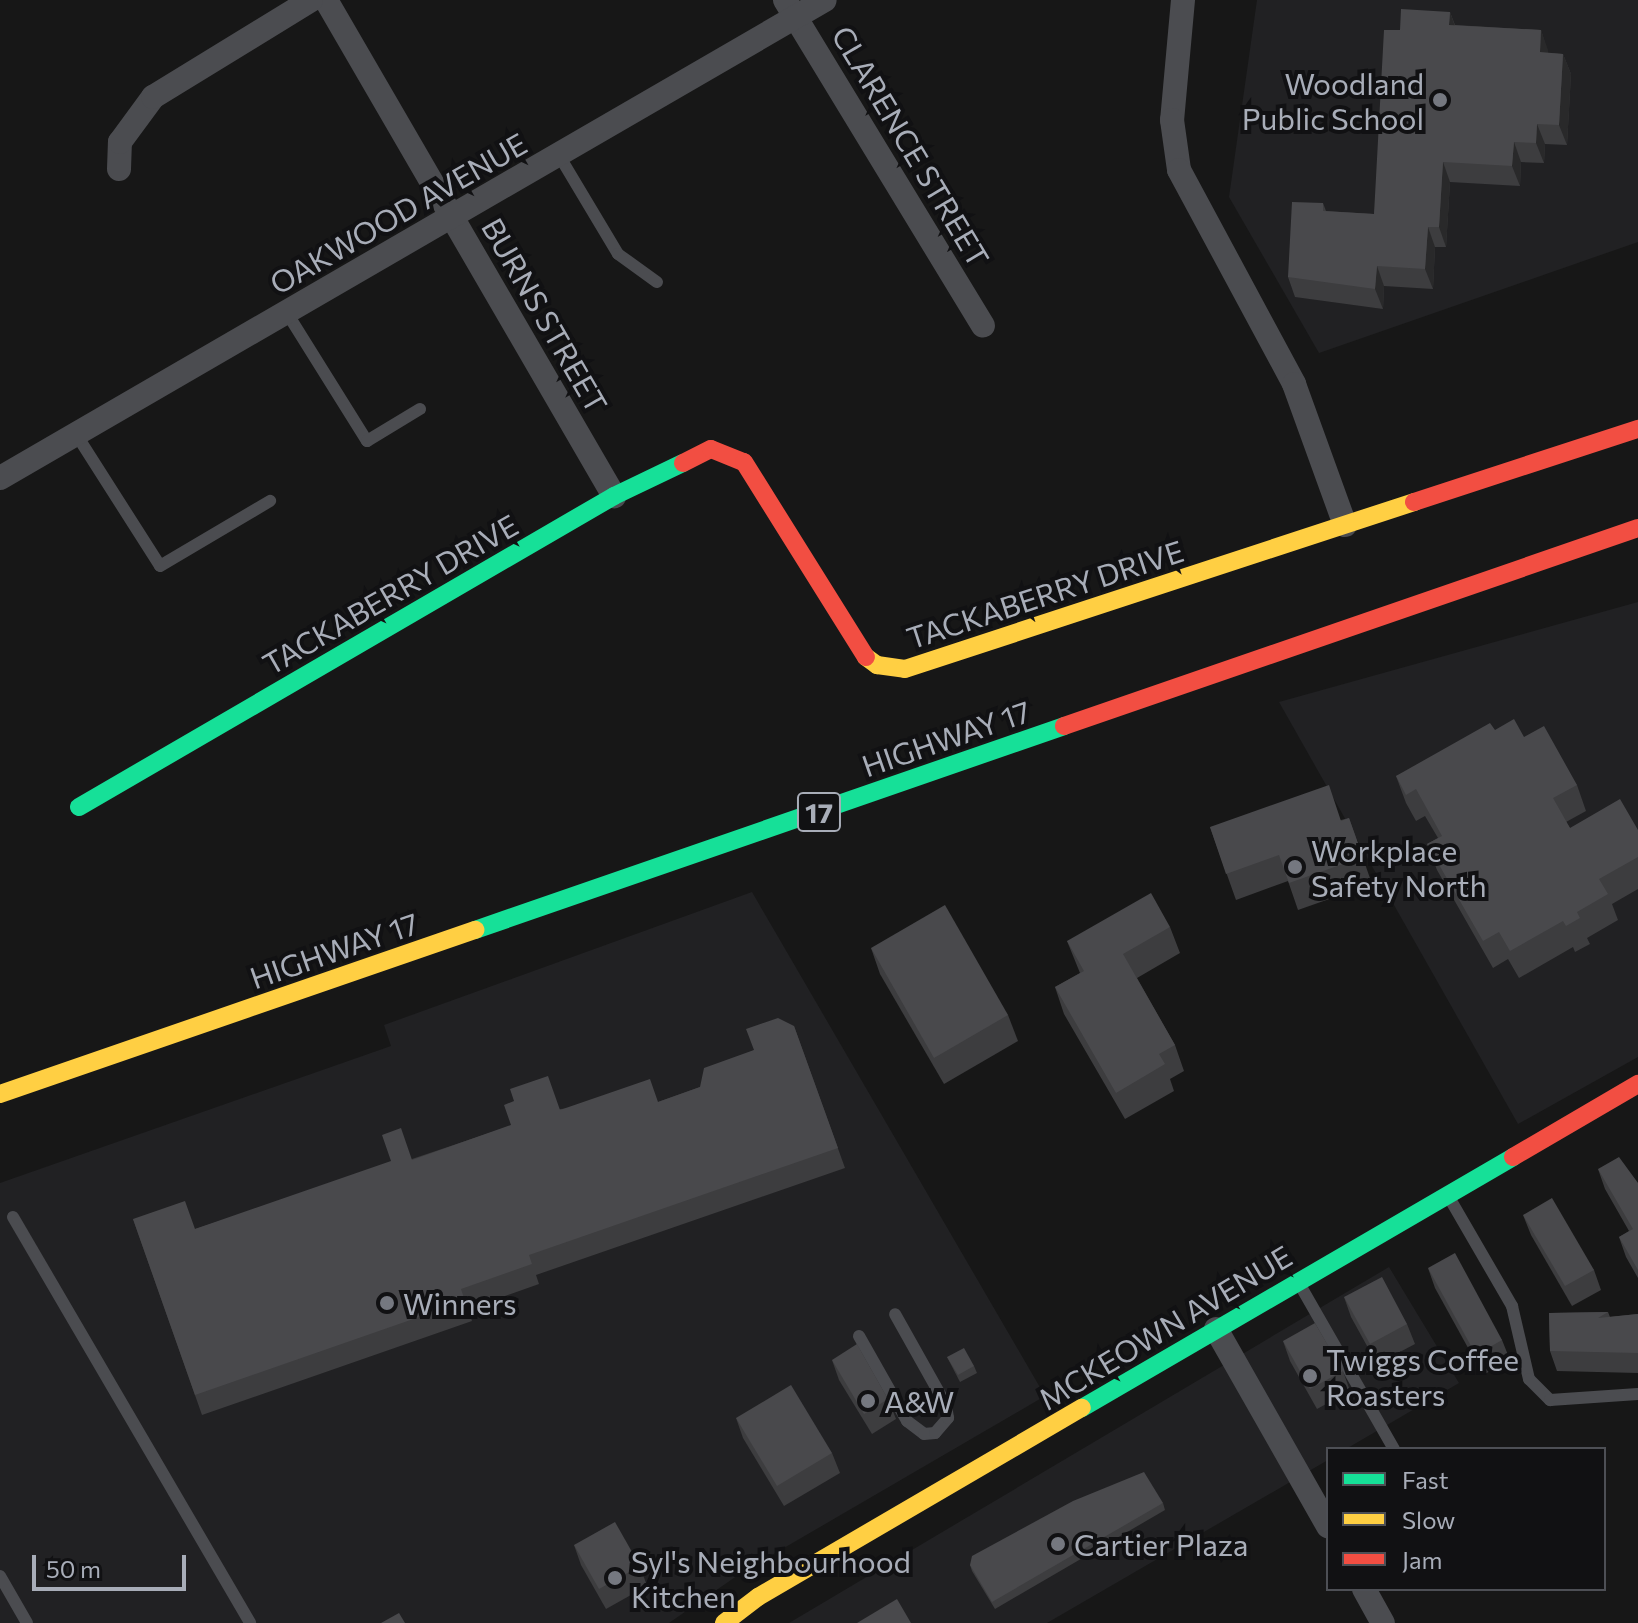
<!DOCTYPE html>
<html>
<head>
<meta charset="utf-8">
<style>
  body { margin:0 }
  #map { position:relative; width:1638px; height:1623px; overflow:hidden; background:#171717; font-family:Commissioner,sans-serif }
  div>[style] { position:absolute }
  .built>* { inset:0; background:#212123 }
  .lane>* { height:12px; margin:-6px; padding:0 6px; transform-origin:6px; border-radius:6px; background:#4b4c50 }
  .street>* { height:24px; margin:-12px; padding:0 12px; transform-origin:12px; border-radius:12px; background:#4b4c50 }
  .fast>* { height:18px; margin:-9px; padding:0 9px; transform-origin:9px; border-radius:9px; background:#16e098 }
  .slow>* { height:18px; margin:-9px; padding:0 9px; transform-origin:9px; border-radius:9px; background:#ffcf43 }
  .jam>* { height:18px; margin:-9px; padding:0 9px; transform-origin:9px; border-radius:9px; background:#f24e42 }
  .wall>* { inset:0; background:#3d3d3f }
  .shaded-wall>* { inset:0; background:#29292a }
  .building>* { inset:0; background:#49494c }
  .dots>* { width:22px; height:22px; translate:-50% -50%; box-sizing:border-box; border:4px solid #111113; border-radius:50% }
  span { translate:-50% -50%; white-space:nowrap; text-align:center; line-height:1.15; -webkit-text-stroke:8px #111113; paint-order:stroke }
  .shield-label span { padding:2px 6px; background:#111113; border:2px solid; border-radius:6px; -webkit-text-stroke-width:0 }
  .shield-label { font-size:28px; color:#a8adb8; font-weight:700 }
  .poi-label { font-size:30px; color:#a8adb8 }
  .right { translate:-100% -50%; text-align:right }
  .left { translate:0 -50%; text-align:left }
  .street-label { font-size:30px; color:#a8adb8 }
  .legend { position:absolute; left:1326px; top:1447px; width:280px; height:144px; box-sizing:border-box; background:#111113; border:2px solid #4d4f55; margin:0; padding:10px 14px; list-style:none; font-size:24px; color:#a8adb8 }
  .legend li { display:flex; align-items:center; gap:16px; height:40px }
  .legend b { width:40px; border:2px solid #4d4f55 }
  .scale { position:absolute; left:32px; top:1555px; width:154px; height:36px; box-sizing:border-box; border:4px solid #a8adb8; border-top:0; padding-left:10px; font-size:24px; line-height:28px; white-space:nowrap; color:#a8adb8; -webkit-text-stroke:6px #111113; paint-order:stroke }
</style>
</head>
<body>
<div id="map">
  <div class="built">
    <div style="clip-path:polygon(1257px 0,1638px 0,1638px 242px,1319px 353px,1229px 197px)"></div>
    <div style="clip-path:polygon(1638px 602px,1638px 1057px,1518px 1124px,1279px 702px)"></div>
    <div style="clip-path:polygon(752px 892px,1045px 1396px,741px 1573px,669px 1623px,0 1623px,0 1183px,391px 1046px,384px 1025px)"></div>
    <div style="clip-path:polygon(1389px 1267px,1459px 1383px,1346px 1449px,1328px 1449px,1328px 1460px,1047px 1623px,789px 1623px)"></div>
  </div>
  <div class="lane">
    <div style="left:560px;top:157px;width:113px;rotate:59.1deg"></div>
    <div style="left:618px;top:254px;width:48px;rotate:35.7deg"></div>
    <div style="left:287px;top:313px;width:151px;rotate:58deg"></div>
    <div style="left:367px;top:441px;width:62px;rotate:-31.1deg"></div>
    <div style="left:76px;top:434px;width:156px;rotate:57.5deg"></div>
    <div style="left:160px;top:566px;width:128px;rotate:-30.6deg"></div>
    <div style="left:1450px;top:1199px;width:124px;rotate:59.9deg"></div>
    <div style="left:1512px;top:1306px;width:75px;rotate:76.9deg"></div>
    <div style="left:1529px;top:1379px;width:30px;rotate:45deg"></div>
    <div style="left:1550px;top:1400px;width:88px;rotate:-3.9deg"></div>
    <div style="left:13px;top:1217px;width:470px;rotate:59.7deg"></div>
    <div style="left:1300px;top:1285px;width:189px;rotate:60.2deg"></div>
    <div style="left:859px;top:1336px;width:98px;rotate:60.5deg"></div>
    <div style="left:907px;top:1421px;width:21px;rotate:37deg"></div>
    <div style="left:924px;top:1434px;width:11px;rotate:-5deg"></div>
    <div style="left:935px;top:1433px;width:20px;rotate:-49deg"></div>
    <div style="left:948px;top:1418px;width:13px;rotate:-99deg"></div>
    <div style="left:946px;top:1405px;width:104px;rotate:-119.3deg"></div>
    <div style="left:0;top:1576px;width:54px;rotate:60.1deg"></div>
  </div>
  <div class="street">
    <div style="left:326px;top:0;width:574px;rotate:59.86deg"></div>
    <div style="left:785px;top:0;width:381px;rotate:58.7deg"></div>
    <div style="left:1183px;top:0;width:121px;rotate:95.2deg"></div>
    <div style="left:1172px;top:120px;width:50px;rotate:82deg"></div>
    <div style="left:1179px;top:170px;width:243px;rotate:61.7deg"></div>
    <div style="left:1294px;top:384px;width:150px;rotate:70.1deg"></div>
    <div style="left:119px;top:169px;width:27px;rotate:-88deg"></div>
    <div style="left:120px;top:142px;width:56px;rotate:-53.7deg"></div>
    <div style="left:153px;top:97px;width:185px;rotate:-31.5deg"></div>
    <div style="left:0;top:478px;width:953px;rotate:-30.09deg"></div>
    <div style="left:1216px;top:1329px;width:227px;rotate:60.4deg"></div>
    <div style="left:1364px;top:1589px;width:39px;rotate:61deg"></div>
  </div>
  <div class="fast">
    <div style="left:79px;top:807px;width:619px;rotate:-30.17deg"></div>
    <div style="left:614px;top:496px;width:76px;rotate:-25.6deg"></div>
    <div style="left:475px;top:930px;width:623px;rotate:-19.1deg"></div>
    <div style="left:1082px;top:1408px;width:499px;rotate:-30.2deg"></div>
  </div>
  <div class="slow">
    <div style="left:866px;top:657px;width:14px;rotate:36deg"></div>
    <div style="left:877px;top:665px;width:28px;rotate:8deg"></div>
    <div style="left:905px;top:669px;width:536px;rotate:-18.16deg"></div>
    <div style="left:0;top:1094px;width:503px;rotate:-19.05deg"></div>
    <div style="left:724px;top:1623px;width:43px;rotate:-37.4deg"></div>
    <div style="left:758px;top:1597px;width:375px;rotate:-30.3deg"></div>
  </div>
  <div class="jam">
    <div style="left:683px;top:463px;width:31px;rotate:-27deg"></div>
    <div style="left:711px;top:449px;width:35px;rotate:22deg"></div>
    <div style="left:744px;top:462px;width:230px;rotate:58deg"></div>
    <div style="left:1414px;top:502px;width:236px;rotate:-18.1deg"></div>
    <div style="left:1064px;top:726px;width:607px;rotate:-19.03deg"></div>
    <div style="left:1513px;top:1157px;width:145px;rotate:-30.3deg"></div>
  </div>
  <div class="wall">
    <div style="clip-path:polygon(1450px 12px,1455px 25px,1541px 30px,1548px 53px,1563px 54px,1571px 74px,1567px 145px,1545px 144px,1544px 163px,1521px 162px,1520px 186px,1450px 182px,1446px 247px,1435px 247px,1433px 289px,1384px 286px,1383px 309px,1295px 297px,1288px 277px,1323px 203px,1326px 211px,1374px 214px,1400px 30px)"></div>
    <div style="clip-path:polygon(1495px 730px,1524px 737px,1577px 785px,1586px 811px,1566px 822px,1570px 828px,1638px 830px,1638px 889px,1612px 904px,1618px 920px,1587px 938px,1590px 944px,1575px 952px,1573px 947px,1519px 978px,1508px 959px,1493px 968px,1437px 870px,1427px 844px,1438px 838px,1425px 816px,1416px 821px,1406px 803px,1396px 776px)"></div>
    <div style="clip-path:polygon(1349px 818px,1372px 884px,1298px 910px,1288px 881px,1236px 900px,1210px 827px,1341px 820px)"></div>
    <div style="clip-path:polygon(1170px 927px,1180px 953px,1137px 978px,1175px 1045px,1184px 1071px,1170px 1079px,1174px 1091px,1125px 1119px,1064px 1014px,1055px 987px,1080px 973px,1067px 941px)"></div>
    <div style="clip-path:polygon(871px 948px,1008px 1015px,1018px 1041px,944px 1084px,880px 974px)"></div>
    <div style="clip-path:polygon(794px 1026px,845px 1168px,536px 1275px,539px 1284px,468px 1309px,472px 1321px,202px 1415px,133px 1219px,195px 1229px,412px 1159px,560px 1109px,658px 1102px,700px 1087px,754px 1050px)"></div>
    <div style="clip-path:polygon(1598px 1169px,1638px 1183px,1638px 1278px,1626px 1257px,1619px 1237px,1629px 1231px,1605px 1189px)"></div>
    <div style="clip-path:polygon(1523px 1215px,1594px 1270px,1601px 1290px,1572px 1306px,1531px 1235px)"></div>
    <div style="clip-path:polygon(1428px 1268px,1502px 1340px,1510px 1360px,1483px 1375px,1435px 1288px)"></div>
    <div style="clip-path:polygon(1344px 1297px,1407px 1324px,1415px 1344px,1377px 1364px,1351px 1317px)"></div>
    <div style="clip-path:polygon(1608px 1312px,1610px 1317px,1638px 1314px,1638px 1373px,1557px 1371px,1550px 1351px,1549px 1313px)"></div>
    <div style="clip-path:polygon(1283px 1341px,1343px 1371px,1350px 1391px,1317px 1409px,1290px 1361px)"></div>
    <div style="clip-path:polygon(947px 1357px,974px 1366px,977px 1373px,960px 1382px)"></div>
    <div style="clip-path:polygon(832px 1360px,888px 1399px,896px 1419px,872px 1434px,839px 1380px)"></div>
    <div style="clip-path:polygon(736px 1418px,832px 1453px,840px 1473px,784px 1506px,743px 1438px)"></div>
    <div style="clip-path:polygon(1163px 1503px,1165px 1510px,995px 1609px,972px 1571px,970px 1565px)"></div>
    <div style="clip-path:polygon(574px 1545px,640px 1566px,647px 1586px,606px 1609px,581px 1565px)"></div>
  </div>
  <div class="shaded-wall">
    <div style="clip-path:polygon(1450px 12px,1457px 32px,1449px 25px)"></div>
    <div style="clip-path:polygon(1541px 30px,1548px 50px,1547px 72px,1540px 52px)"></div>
    <div style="clip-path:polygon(1563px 54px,1571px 74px,1567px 145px,1559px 125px)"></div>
    <div style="clip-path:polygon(1537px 124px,1545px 144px,1544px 163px,1536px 143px)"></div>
    <div style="clip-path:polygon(1514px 142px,1521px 162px,1520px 186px,1512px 166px)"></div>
    <div style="clip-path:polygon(1443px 162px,1450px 182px,1446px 247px,1439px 227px)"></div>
    <div style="clip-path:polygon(1428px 227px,1435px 247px,1433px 289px,1425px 269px)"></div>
    <div style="clip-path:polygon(1377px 266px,1384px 286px,1383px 309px,1375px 289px)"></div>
  </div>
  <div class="building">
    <div style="clip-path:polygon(1401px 9px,1450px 12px,1449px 25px,1541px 30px,1540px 52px,1563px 54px,1559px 125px,1537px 124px,1536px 143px,1514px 142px,1512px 166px,1443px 162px,1439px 227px,1428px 227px,1425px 269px,1377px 266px,1375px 289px,1288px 277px,1292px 202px,1323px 203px,1323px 211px,1374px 214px,1384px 30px,1400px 30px)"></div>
    <div style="clip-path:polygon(1514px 719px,1524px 737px,1544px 726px,1577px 785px,1553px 798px,1570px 828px,1620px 799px,1638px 830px,1638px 857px,1599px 879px,1608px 894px,1577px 912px,1580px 918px,1566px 926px,1563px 921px,1510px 951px,1499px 932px,1483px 941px,1427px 844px,1442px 836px,1416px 789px,1406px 795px,1396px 776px,1490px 723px,1495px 730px)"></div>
    <div style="clip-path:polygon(1329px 785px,1341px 821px,1349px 818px,1363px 857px,1289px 883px,1279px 855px,1226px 874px,1210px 827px)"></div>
    <div style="clip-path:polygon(1151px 893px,1170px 927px,1123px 954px,1175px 1045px,1159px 1054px,1165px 1064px,1116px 1093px,1055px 987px,1084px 971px,1067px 941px)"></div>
    <div style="clip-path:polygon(945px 905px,1008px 1015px,934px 1058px,871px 948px)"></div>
    <div style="clip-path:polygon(778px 1018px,794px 1026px,838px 1148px,529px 1255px,532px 1264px,461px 1289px,465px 1301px,195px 1395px,133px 1219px,185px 1201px,195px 1229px,391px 1161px,382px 1135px,401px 1128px,412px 1160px,511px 1125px,504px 1105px,514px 1101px,510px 1089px,548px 1076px,560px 1110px,650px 1079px,658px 1102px,700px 1087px,704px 1068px,754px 1050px,746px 1029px)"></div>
    <div style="clip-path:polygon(1619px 1157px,1638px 1183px,1638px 1270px,1619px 1237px,1633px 1229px,1598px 1169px)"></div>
    <div style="clip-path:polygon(1552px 1198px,1594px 1270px,1565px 1286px,1523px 1215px)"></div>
    <div style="clip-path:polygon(1455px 1253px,1502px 1340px,1476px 1355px,1428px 1268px)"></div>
    <div style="clip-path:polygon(1382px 1277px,1407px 1324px,1370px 1344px,1344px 1297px)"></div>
    <div style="clip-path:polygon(1608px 1312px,1598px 1318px,1638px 1314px,1638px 1353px,1550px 1351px,1549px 1313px)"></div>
    <div style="clip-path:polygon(1315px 1323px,1343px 1371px,1310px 1389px,1283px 1341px)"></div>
    <div style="clip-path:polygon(857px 1344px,888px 1399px,864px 1414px,832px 1360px)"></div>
    <div style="clip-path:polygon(964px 1348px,974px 1366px,958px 1375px,947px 1357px)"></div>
    <div style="clip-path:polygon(791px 1385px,832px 1453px,777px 1486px,736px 1418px)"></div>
    <div style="clip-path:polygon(1144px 1472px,1163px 1503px,992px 1602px,970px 1565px,972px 1556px,1073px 1501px)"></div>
    <div style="clip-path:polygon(615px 1522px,640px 1566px,599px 1589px,574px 1545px)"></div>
    <div style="clip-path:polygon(897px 1599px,911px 1623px,857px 1623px)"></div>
    <div style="clip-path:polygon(399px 1613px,405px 1623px,381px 1623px)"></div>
  </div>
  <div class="dots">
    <div style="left:1440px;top:100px;background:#757880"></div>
    <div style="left:1295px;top:867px;background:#757880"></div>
    <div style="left:387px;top:1303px;background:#757880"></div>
    <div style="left:1310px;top:1376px;background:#757880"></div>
    <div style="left:868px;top:1401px;background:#757880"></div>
    <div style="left:1058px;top:1544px;background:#757880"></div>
    <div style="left:615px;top:1578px;background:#757880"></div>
  </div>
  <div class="shield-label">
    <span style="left:819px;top:812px">17</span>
  </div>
  <div class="poi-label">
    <span class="right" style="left:1424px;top:100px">Woodland<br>Public School</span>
    <span class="left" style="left:1311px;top:867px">Workplace<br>Safety North</span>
    <span class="left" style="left:403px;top:1303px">Winners</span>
    <span class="left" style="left:1326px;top:1376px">Twiggs Coffee<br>Roasters</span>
    <span class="left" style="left:884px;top:1401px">A&amp;W</span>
    <span class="left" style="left:1074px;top:1544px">Cartier Plaza</span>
    <span class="left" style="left:631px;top:1578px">Syl's Neighbourhood<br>Kitchen</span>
  </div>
  <div class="street-label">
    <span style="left:911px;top:146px;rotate:59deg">CLARENCE STREET</span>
    <span style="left:398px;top:213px;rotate:-30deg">OAKWOOD AVENUE</span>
    <span style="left:545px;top:315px;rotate:60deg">BURNS STREET</span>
    <span style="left:390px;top:594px;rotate:-30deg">TACKABERRY DRIVE</span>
    <span style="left:1045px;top:594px;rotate:-18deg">TACKABERRY DRIVE</span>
    <span style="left:946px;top:738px;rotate:-19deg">HIGHWAY 17</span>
    <span style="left:334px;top:950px;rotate:-19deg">HIGHWAY 17</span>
    <span style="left:1165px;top:1327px;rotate:-31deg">MCKEOWN AVENUE</span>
  </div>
  <ul class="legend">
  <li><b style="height:10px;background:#16e098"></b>Fast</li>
  <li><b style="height:10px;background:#ffcf43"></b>Slow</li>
  <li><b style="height:10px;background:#f24e42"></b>Jam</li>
  </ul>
  <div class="scale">50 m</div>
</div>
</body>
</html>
